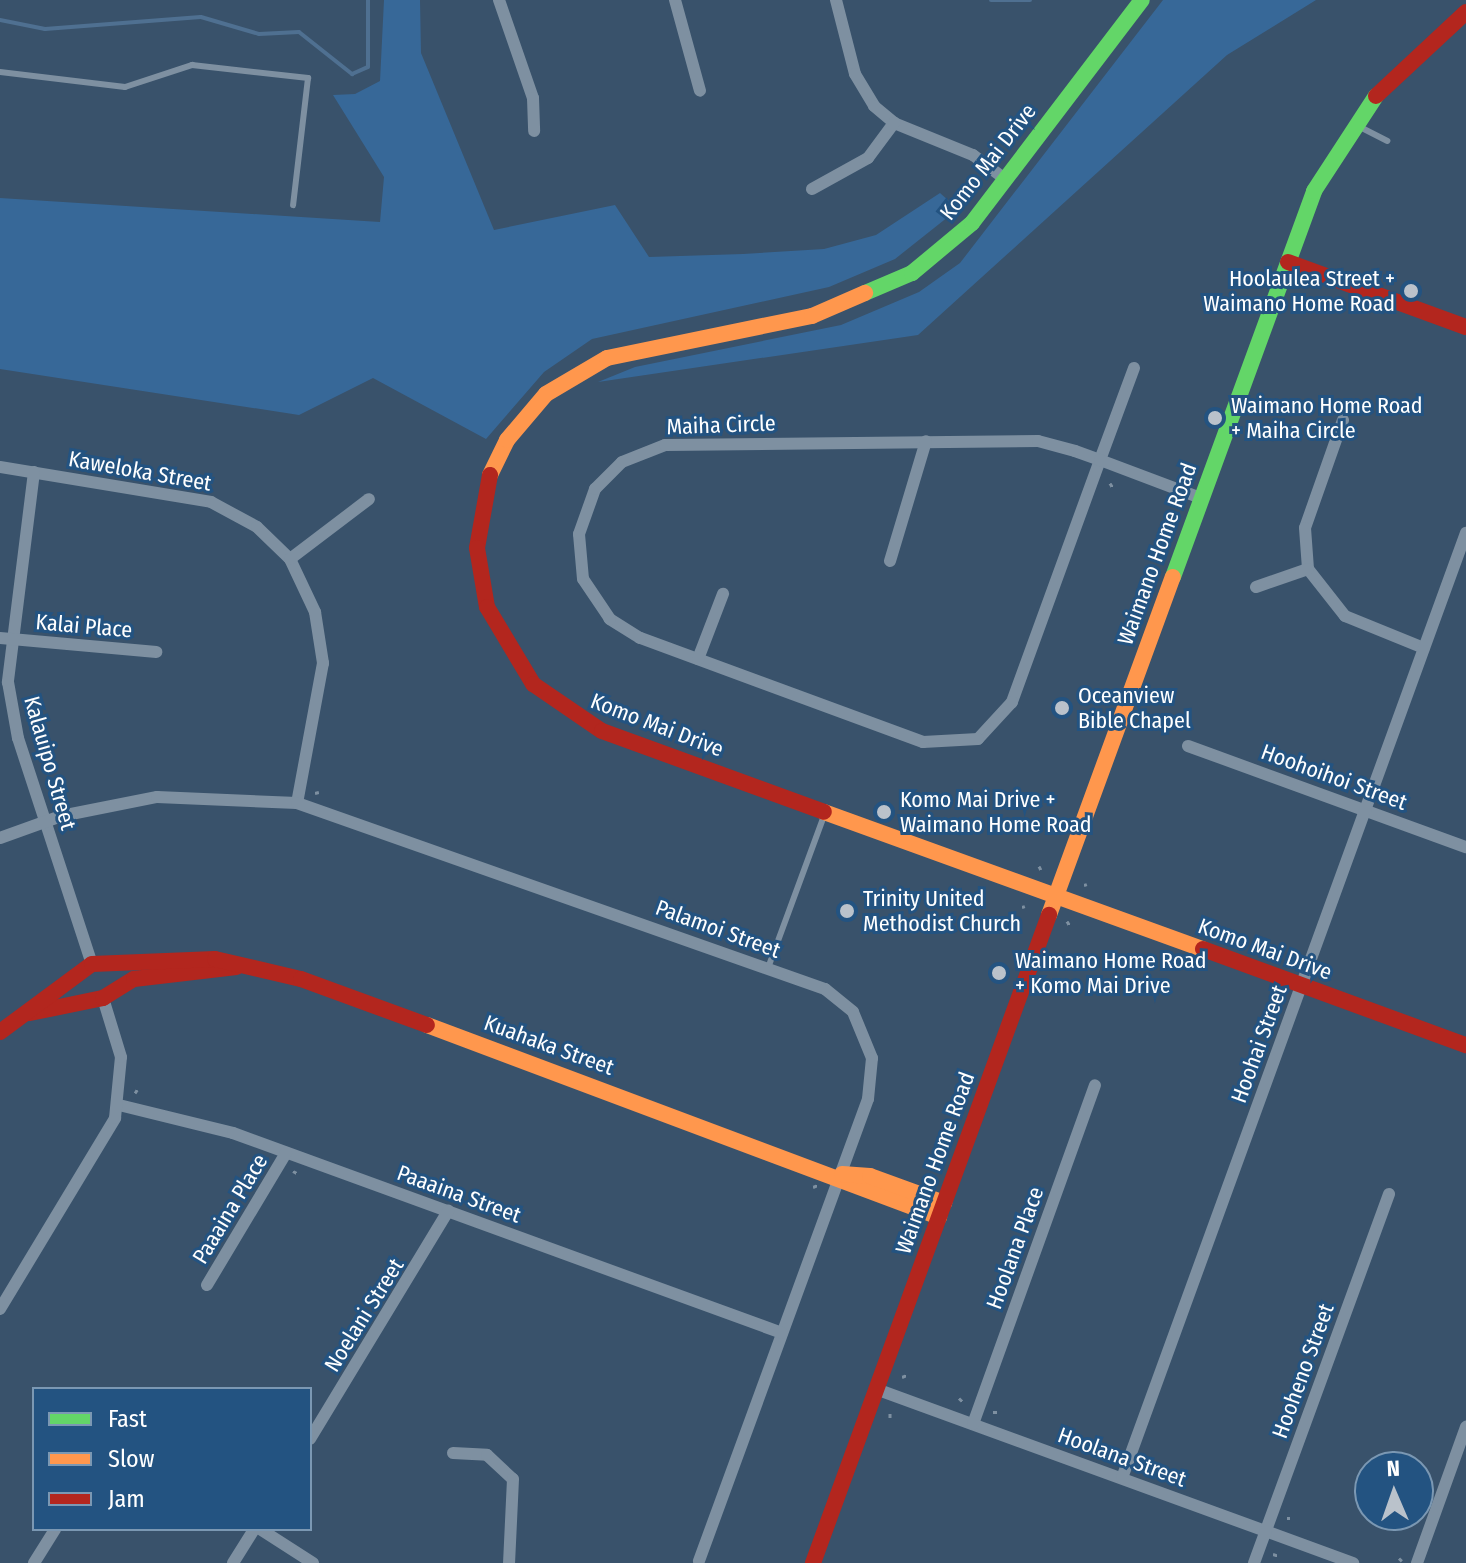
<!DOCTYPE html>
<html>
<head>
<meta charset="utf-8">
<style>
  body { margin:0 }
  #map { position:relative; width:1466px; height:1563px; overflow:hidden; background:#39526b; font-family:"Fira Sans Condensed",sans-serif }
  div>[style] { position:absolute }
  .green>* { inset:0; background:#376898 }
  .stream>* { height:4px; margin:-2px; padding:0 2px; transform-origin:2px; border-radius:2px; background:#4f7091 }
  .path>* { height:3px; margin-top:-1.5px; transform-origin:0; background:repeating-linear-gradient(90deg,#7e90a1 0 4px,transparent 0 10px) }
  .lane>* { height:6px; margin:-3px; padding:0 3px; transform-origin:3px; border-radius:3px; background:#7e90a1 }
  .street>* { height:12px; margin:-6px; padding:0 6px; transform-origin:6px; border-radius:6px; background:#7e90a1 }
  .fast>* { height:16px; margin:-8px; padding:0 8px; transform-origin:8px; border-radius:8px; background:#63d668 }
  .slow>* { height:16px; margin:-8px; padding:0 8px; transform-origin:8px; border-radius:8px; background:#ff974d }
  .jam>* { height:16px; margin:-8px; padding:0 8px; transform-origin:8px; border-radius:8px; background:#b3261e }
  .dots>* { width:22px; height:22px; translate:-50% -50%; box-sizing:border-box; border:4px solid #235381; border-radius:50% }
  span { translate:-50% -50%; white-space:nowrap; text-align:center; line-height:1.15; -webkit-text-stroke:6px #235381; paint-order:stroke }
  .street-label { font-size:22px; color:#fff }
  .poi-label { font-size:22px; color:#fff }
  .right { translate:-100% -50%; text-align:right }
  .left { translate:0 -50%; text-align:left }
  .legend { position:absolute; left:32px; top:1387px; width:280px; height:144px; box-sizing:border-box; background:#235381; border:2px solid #7b98b3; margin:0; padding:10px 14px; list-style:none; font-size:24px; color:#fff }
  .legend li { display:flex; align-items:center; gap:16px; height:40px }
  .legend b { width:40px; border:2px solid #7b98b3 }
  .north { position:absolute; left:1354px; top:1451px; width:80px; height:80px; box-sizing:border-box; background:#235381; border:2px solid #7b98b3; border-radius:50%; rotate:358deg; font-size:22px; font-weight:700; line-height:32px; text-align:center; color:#fff }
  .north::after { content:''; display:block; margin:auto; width:28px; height:36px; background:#bac2cb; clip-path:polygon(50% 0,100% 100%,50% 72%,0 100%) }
</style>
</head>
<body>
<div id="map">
  <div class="green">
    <div style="clip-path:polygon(384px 0,420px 0,421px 53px,494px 230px,615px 205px,649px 257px,743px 254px,824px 249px,876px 235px,940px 193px,958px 209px,895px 259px,829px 287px,592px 339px,544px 372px,486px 439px,373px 378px,299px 415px,0 369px,0 198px,380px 222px,384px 177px,333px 95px,355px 94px,380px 81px)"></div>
    <div style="clip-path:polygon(1163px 0,1316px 0,1227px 55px,918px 335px,598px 382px,635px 367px,841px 325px,919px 292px,960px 263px)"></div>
  </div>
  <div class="stream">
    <div style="left:991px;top:0;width:39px"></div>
    <div style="left:0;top:20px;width:46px;rotate:11.3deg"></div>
    <div style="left:45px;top:29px;width:156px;rotate:-4.4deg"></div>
    <div style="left:201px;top:17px;width:60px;rotate:16.3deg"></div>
    <div style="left:259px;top:34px;width:40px;rotate:-2.9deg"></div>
    <div style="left:299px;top:32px;width:68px;rotate:38.4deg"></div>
    <div style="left:352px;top:74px;width:17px;rotate:-24deg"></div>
    <div style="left:368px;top:67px;width:67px;rotate:-90deg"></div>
  </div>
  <div class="path">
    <div style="left:1110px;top:483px;width:6px;rotate:59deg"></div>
    <div style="left:1172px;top:518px;width:4px;rotate:-14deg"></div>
    <div style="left:315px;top:793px;width:4px;rotate:-14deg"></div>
    <div style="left:1039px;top:866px;width:4px;rotate:63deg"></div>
    <div style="left:1084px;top:885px;width:3px;rotate:-18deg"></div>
    <div style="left:1022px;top:907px;width:3px;rotate:-18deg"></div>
    <div style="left:1067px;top:921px;width:6px;rotate:59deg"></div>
    <div style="left:1290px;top:960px;width:5px;rotate:53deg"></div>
    <div style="left:1322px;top:974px;width:4px;rotate:-14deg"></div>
    <div style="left:135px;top:1093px;width:4px;rotate:-56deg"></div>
    <div style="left:293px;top:1171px;width:4px;rotate:27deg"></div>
    <div style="left:813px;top:1187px;width:5px;rotate:-22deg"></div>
    <div style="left:902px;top:1377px;width:5px;rotate:-22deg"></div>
    <div style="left:959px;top:1398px;width:6px;rotate:45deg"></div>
    <div style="left:993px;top:1412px;width:4px"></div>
    <div style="left:890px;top:1413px;width:8px;rotate:90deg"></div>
    <div style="left:1143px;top:1466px;width:3px"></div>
    <div style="left:1287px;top:1518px;width:3px"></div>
    <div style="left:1273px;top:1554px;width:6px;rotate:18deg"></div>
    <div style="left:1399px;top:1558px;width:4px;rotate:45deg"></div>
  </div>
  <div class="lane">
    <div style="left:0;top:72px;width:126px;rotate:6.8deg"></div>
    <div style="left:125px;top:87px;width:71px;rotate:-18.2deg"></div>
    <div style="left:192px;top:65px;width:117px;rotate:6.4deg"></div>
    <div style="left:308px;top:78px;width:128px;rotate:96.7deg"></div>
    <div style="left:1358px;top:126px;width:33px;rotate:27deg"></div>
    <div style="left:768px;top:968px;width:165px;rotate:-69.8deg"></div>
  </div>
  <div class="street">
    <div style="left:499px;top:0;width:104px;rotate:70.9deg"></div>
    <div style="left:533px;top:98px;width:33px;rotate:88deg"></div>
    <div style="left:675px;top:0;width:94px;rotate:74.6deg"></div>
    <div style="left:836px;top:0;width:76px;rotate:75.6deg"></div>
    <div style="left:855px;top:74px;width:37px;rotate:59deg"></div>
    <div style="left:874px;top:106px;width:26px;rotate:40deg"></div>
    <div style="left:894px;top:123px;width:85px;rotate:22.1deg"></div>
    <div style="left:973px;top:155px;width:40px;rotate:37deg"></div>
    <div style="left:812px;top:189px;width:64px;rotate:-29deg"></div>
    <div style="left:868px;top:158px;width:44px;rotate:-53.4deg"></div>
    <div style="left:1134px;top:368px;width:98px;rotate:110.3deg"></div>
    <div style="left:1100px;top:460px;width:258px;rotate:110deg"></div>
    <div style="left:1012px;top:702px;width:50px;rotate:132.6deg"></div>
    <div style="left:978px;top:739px;width:55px;rotate:176.9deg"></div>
    <div style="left:923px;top:742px;width:302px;rotate:-159.8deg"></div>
    <div style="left:640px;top:638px;width:36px;rotate:-148deg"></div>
    <div style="left:610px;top:619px;width:48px;rotate:-124deg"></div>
    <div style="left:583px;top:579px;width:45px;rotate:-95.1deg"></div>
    <div style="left:579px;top:534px;width:48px;rotate:-70.4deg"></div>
    <div style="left:595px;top:489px;width:38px;rotate:-45deg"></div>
    <div style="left:622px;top:462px;width:46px;rotate:-21.6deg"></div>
    <div style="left:665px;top:445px;width:373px;rotate:-0.6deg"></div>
    <div style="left:1038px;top:441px;width:38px;rotate:15deg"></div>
    <div style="left:1075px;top:451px;width:27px;rotate:20deg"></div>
    <div style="left:1100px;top:460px;width:91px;rotate:20.6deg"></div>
    <div style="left:1185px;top:492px;width:17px;rotate:21deg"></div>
    <div style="left:1343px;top:420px;width:114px;rotate:109.4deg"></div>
    <div style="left:1305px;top:528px;width:41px;rotate:85.8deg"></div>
    <div style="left:1308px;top:569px;width:60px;rotate:51.8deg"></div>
    <div style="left:1345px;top:616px;width:85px;rotate:22.1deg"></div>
    <div style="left:0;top:467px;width:214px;rotate:9.4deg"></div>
    <div style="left:211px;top:502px;width:52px;rotate:28.5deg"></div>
    <div style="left:257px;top:527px;width:46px;rotate:44.1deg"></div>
    <div style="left:290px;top:559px;width:59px;rotate:64.7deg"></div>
    <div style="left:315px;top:612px;width:52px;rotate:81.1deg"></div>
    <div style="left:323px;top:663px;width:142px;rotate:100.5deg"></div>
    <div style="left:34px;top:472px;width:212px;rotate:97.1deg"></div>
    <div style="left:8px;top:682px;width:57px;rotate:79.9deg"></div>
    <div style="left:18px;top:738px;width:238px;rotate:71.9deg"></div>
    <div style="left:290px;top:559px;width:99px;rotate:-37.2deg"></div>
    <div style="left:890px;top:561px;width:125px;rotate:-73.3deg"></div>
    <div style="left:1256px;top:587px;width:55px;rotate:-19.1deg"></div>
    <div style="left:0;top:638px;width:157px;rotate:5.1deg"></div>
    <div style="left:698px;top:659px;width:70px;rotate:-69deg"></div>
    <div style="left:1188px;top:746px;width:296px;rotate:20deg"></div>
    <div style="left:0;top:838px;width:65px;rotate:-19.8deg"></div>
    <div style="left:61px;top:816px;width:98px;rotate:-11.2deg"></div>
    <div style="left:157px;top:797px;width:140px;rotate:2.5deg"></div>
    <div style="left:297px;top:803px;width:560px;rotate:19.41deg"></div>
    <div style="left:825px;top:989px;width:36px;rotate:39deg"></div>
    <div style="left:853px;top:1012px;width:50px;rotate:67.6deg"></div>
    <div style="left:872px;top:1058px;width:41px;rotate:95.6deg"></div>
    <div style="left:868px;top:1099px;width:492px;rotate:110.1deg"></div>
    <div style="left:119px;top:1105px;width:117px;rotate:13.8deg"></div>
    <div style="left:233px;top:1133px;width:584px;rotate:20.02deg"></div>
    <div style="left:207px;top:1285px;width:154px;rotate:-59.1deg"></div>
    <div style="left:0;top:1309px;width:223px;rotate:-58.9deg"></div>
    <div style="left:115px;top:1118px;width:61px;rotate:-84.4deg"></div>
    <div style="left:121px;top:1057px;width:62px;rotate:-107deg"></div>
    <div style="left:876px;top:1389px;width:508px;rotate:20.04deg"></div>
    <div style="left:973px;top:1424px;width:360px;rotate:-70.2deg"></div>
    <div style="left:310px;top:1439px;width:267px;rotate:-58.8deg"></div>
    <div style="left:453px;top:1453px;width:34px;rotate:3deg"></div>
    <div style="left:487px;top:1455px;width:35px;rotate:43deg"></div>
    <div style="left:513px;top:1479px;width:84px;rotate:92.7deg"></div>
    <div style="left:1122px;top:1478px;width:1006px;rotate:-70deg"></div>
    <div style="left:260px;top:1529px;width:63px;rotate:32.7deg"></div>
    <div style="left:34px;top:1563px;width:40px;rotate:-58deg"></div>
    <div style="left:233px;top:1563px;width:40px;rotate:-58deg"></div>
    <div style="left:1254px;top:1563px;width:393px;rotate:-69.9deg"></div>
    <div style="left:1417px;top:1563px;width:145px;rotate:-70.2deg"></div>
  </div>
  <div class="fast">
    <div style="left:865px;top:293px;width:51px;rotate:-23.1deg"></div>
    <div style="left:912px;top:273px;width:78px;rotate:-39.8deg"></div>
    <div style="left:972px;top:223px;width:280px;rotate:-52.7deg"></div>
    <div style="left:1173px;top:577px;width:411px;rotate:-69.9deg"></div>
    <div style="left:1314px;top:191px;width:113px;rotate:-56.9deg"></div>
  </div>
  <div class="slow">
    <div style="left:490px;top:475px;width:39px;rotate:-64deg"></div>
    <div style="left:507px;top:440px;width:60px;rotate:-49.7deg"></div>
    <div style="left:546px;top:394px;width:71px;rotate:-30.5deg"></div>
    <div style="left:607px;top:358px;width:209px;rotate:-11.6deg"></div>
    <div style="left:812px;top:316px;width:58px;rotate:-23.5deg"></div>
    <div style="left:824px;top:812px;width:403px;rotate:19.9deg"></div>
    <div style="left:1049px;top:915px;width:360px;rotate:-69.9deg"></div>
    <div style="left:427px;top:1025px;width:547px;rotate:20.56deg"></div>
    <div style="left:842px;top:1174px;width:28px;rotate:4deg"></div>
    <div style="left:870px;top:1176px;width:79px;rotate:20deg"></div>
  </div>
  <div class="jam">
    <div style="left:1376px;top:96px;width:123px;rotate:-43deg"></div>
    <div style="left:1288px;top:262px;width:189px;rotate:20.1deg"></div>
    <div style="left:490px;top:475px;width:74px;rotate:100.1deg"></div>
    <div style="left:477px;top:548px;width:60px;rotate:80.4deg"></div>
    <div style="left:487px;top:607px;width:90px;rotate:59.1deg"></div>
    <div style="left:533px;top:684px;width:83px;rotate:34.3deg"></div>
    <div style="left:602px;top:731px;width:236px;rotate:20deg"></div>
    <div style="left:1203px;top:949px;width:280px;rotate:20.1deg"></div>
    <div style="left:30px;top:1013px;width:75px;rotate:-11.6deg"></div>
    <div style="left:103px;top:998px;width:36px;rotate:-32deg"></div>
    <div style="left:134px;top:979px;width:103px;rotate:-6.7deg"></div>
    <div style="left:0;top:1032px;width:114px;rotate:-36.5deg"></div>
    <div style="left:92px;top:964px;width:123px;rotate:-2.3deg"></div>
    <div style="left:215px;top:959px;width:88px;rotate:13.1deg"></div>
    <div style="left:301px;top:979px;width:134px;rotate:20.1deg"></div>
    <div style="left:813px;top:1563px;width:690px;rotate:-69.99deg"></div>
  </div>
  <div class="dots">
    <div style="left:1411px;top:291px;background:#bac2cb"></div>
    <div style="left:1215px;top:418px;background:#bac2cb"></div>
    <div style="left:1062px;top:708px;background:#bac2cb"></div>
    <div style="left:884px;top:812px;background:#bac2cb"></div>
    <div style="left:847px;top:911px;background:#bac2cb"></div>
    <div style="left:999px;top:973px;background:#bac2cb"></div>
  </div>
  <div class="street-label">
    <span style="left:988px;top:162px;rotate:-52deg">Komo Mai Drive</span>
    <span style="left:721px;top:425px;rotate:-2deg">Maiha Circle</span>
    <span style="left:140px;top:471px;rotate:10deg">Kaweloka Street</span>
    <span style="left:1157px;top:554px;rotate:-70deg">Waimano Home Road</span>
    <span style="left:84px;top:626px;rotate:5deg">Kalai Place</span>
    <span style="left:657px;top:725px;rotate:21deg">Komo Mai Drive</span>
    <span style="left:50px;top:763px;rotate:74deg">Kalauipo Street</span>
    <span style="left:1334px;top:777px;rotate:20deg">Hoohoihoi Street</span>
    <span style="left:718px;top:929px;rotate:20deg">Palamoi Street</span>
    <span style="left:1265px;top:949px;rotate:20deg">Komo Mai Drive</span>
    <span style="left:1259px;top:1044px;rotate:-70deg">Hoohai Street</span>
    <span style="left:549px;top:1045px;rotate:20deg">Kuahaka Street</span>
    <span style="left:935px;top:1163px;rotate:-70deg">Waimano Home Road</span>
    <span style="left:459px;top:1194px;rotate:20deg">Paaaina Street</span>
    <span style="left:230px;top:1209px;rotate:-59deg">Paaaina Place</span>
    <span style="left:1015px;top:1248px;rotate:-70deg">Hoolana Place</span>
    <span style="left:364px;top:1315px;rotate:-58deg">Noelani Street</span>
    <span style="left:1303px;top:1371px;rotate:-70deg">Hooheno Street</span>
    <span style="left:1122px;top:1457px;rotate:20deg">Hoolana Street</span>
  </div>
  <div class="poi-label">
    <span class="right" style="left:1395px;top:291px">Hoolaulea Street +<br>Waimano Home Road</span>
    <span class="left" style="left:1231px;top:418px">Waimano Home Road<br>+ Maiha Circle</span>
    <span class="left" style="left:1078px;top:708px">Oceanview<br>Bible Chapel</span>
    <span class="left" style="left:900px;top:812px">Komo Mai Drive +<br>Waimano Home Road</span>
    <span class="left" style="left:863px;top:911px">Trinity United<br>Methodist Church</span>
    <span class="left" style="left:1015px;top:973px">Waimano Home Road<br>+ Komo Mai Drive</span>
  </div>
  <ul class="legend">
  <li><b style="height:10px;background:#63d668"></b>Fast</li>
  <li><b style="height:10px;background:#ff974d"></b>Slow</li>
  <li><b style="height:10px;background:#b3261e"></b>Jam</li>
  </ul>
  <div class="north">N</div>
</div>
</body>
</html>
